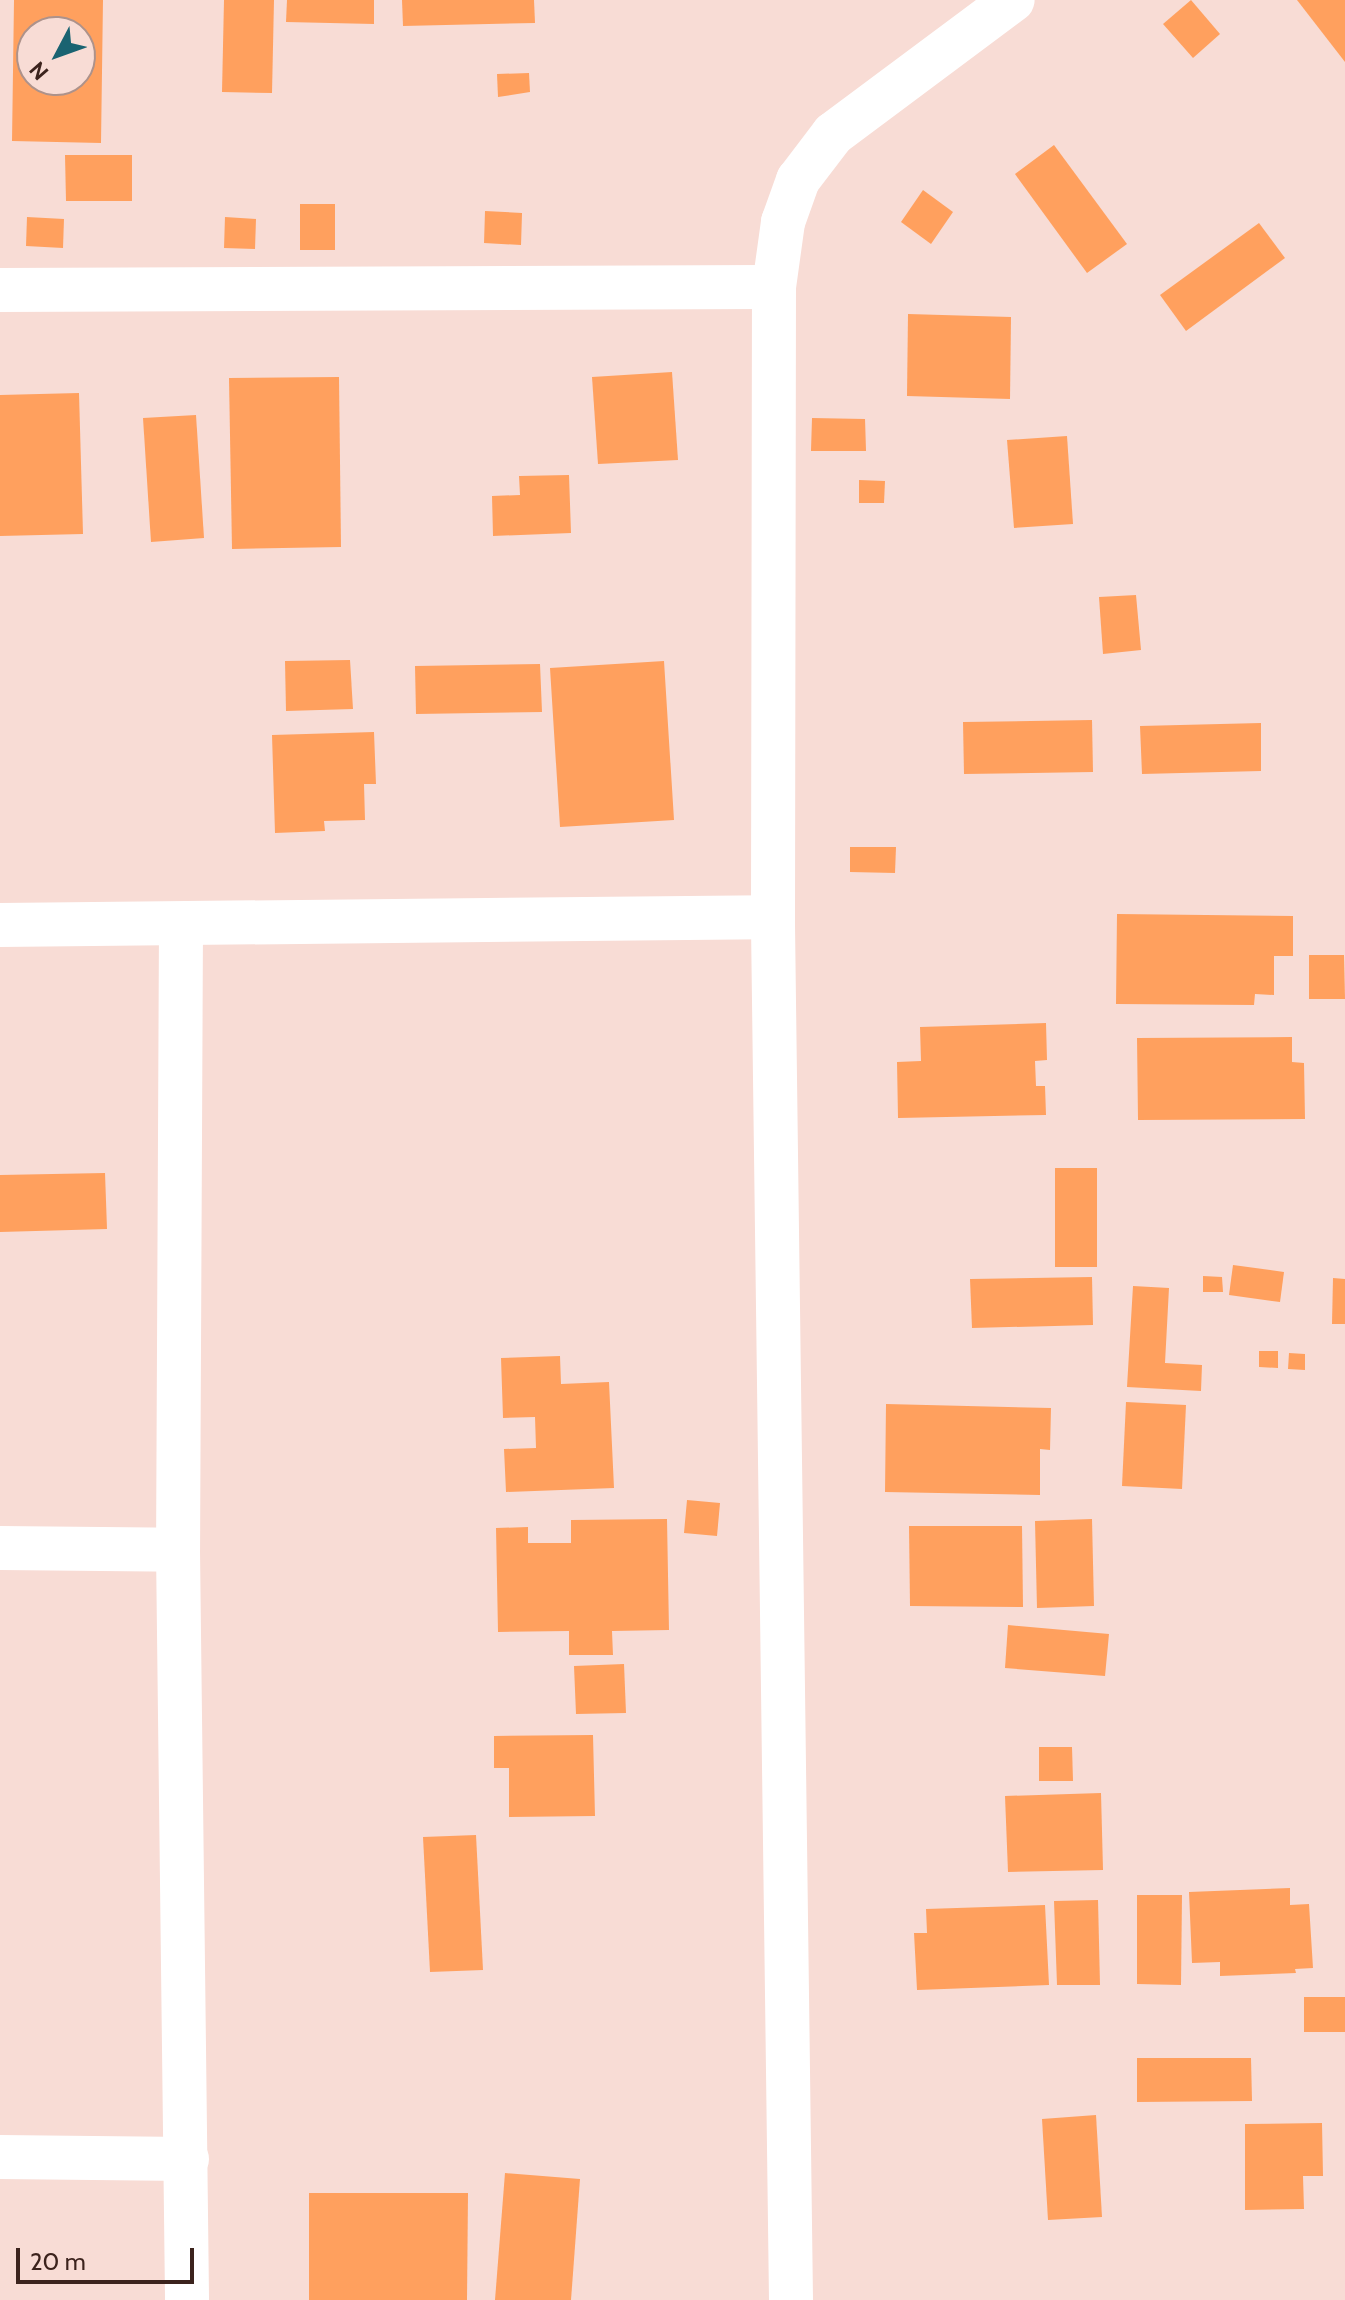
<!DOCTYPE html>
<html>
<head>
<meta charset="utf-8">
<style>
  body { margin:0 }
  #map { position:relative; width:1345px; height:2300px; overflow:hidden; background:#f8dcd5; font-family:Cabin,sans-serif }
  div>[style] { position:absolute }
  .building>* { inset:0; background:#ffa05e }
  .minor>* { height:44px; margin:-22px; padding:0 22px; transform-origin:22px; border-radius:22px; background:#fff }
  span { translate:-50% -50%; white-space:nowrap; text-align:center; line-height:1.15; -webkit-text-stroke:8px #f8dcd5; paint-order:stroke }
  .north { position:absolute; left:16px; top:16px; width:80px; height:80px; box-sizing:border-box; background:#f8dcd5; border:2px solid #ad928b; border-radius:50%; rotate:229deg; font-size:22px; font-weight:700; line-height:32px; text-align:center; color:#3c231d }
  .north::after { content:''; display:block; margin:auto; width:28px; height:36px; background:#1a6371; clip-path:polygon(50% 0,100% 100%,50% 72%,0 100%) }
  .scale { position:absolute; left:16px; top:2248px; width:178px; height:36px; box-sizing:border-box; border:4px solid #3c231d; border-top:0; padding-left:10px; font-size:24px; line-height:28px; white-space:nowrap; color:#3c231d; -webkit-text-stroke:6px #f8dcd5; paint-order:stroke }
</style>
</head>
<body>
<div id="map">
  <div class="building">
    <div style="clip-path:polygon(evenodd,14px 0,103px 0,101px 143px,12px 141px,14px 0,32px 32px,80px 32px,80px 80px,32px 80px,32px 32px)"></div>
    <div style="clip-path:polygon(224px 0,274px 0,272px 93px,222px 92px)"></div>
    <div style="clip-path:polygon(287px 0,374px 0,374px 24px,286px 22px)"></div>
    <div style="clip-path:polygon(402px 0,534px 0,535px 23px,403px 26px)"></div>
    <div style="clip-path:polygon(1191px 0,1220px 34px,1193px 58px,1163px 24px)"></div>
    <div style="clip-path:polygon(1297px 0,1345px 0,1345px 62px)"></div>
    <div style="clip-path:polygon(529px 73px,530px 92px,498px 97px,497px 74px)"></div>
    <div style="clip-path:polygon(1054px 145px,1127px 244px,1087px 273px,1015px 174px)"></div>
    <div style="clip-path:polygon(65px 155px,132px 155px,132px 201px,66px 201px)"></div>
    <div style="clip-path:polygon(923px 190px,953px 212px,931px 244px,901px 222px)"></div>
    <div style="clip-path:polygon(300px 204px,335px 204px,335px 250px,300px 250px)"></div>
    <div style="clip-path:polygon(485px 211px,522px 213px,521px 245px,484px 243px)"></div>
    <div style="clip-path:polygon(27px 217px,64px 219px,63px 248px,26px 246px)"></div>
    <div style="clip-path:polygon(225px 217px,256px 219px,255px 249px,224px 248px)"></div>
    <div style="clip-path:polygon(1259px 223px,1285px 258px,1186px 331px,1160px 295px)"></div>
    <div style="clip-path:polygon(908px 314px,1011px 317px,1010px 399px,907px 396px)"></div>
    <div style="clip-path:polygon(672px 372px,678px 460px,598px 464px,592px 377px)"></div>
    <div style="clip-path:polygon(339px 377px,341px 547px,232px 549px,229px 378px)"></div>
    <div style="clip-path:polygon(79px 393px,83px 534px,0 536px,0 395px)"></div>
    <div style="clip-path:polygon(196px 415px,204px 538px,151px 542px,143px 418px)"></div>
    <div style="clip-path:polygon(812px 418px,865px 419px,866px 451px,811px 451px)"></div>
    <div style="clip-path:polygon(1067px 436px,1073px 524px,1014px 528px,1007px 440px)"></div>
    <div style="clip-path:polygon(569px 475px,571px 533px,493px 536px,492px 496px,520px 495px,519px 476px)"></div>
    <div style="clip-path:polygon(859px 480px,885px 481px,884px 503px,859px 503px)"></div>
    <div style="clip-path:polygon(1136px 595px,1141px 650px,1103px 654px,1099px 597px)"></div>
    <div style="clip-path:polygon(350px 660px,353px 709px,286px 711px,285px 661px)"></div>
    <div style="clip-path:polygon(664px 661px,674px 820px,560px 827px,550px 668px)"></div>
    <div style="clip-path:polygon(540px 664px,542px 712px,416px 714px,415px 666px)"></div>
    <div style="clip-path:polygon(1092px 720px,1093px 772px,964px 774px,963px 722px)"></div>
    <div style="clip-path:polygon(1261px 723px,1261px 771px,1142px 774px,1140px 726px)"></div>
    <div style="clip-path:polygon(374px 732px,376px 784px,364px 784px,365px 820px,324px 821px,325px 831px,275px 833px,272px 735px)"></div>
    <div style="clip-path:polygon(850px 847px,896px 847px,895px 873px,850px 872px)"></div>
    <div style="clip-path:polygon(1117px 914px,1293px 916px,1293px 956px,1274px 956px,1274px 995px,1255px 994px,1254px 1005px,1116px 1004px)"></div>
    <div style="clip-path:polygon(1309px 955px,1344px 955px,1345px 999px,1309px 999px)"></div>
    <div style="clip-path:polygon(1046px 1023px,1047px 1060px,1035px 1061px,1036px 1086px,1045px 1086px,1046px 1115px,898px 1118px,897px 1062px,921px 1061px,920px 1027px)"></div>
    <div style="clip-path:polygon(1292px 1037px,1292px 1062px,1304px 1063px,1305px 1119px,1138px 1120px,1137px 1038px)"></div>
    <div style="clip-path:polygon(1055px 1168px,1097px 1168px,1097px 1267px,1055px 1267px)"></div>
    <div style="clip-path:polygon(105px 1173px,107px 1229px,0 1232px,0 1175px)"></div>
    <div style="clip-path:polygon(1233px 1265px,1284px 1272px,1280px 1302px,1229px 1295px)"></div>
    <div style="clip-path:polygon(1203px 1276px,1222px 1277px,1223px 1292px,1203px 1292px)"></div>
    <div style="clip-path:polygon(1092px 1277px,1093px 1325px,972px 1328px,970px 1279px)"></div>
    <div style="clip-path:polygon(1333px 1278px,1345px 1279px,1345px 1324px,1332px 1324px)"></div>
    <div style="clip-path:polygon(1133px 1286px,1169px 1288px,1165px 1363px,1202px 1365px,1201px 1391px,1127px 1387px)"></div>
    <div style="clip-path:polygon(1259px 1351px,1278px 1351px,1278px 1368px,1259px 1367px)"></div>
    <div style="clip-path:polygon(1289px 1353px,1305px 1354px,1305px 1370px,1288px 1369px)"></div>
    <div style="clip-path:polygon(560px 1356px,561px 1384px,609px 1382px,614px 1488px,506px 1492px,504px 1449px,536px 1448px,535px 1417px,503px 1418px,501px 1358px)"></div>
    <div style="clip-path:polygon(1126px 1402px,1186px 1405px,1182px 1489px,1122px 1486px)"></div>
    <div style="clip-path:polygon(886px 1404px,1051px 1408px,1050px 1450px,1040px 1449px,1040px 1495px,885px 1492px)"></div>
    <div style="clip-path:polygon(687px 1500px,720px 1503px,717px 1536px,684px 1533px)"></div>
    <div style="clip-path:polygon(667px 1519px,669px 1630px,612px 1631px,613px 1655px,569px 1655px,569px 1631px,498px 1632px,496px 1528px,528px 1527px,528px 1543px,571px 1543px,571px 1520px)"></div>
    <div style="clip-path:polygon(1092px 1519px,1094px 1606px,1037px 1608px,1035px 1521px)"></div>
    <div style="clip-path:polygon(909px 1526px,1022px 1526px,1023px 1607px,910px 1606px)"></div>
    <div style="clip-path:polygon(1008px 1625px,1109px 1634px,1105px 1676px,1005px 1668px)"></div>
    <div style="clip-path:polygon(624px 1664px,626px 1713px,576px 1714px,574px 1666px)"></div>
    <div style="clip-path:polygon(593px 1735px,595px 1816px,509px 1817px,509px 1768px,494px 1768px,494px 1736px)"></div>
    <div style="clip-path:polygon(1039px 1747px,1072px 1747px,1073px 1781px,1039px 1781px)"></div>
    <div style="clip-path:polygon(1101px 1793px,1103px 1870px,1008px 1872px,1005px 1796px)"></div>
    <div style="clip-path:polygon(476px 1835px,483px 1970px,430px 1972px,423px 1837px)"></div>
    <div style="clip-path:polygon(1290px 1888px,1290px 1905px,1309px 1904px,1313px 1968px,1295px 1969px,1296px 1973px,1220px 1976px,1220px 1962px,1192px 1963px,1189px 1892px)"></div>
    <div style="clip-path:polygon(1137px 1895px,1182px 1895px,1181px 1985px,1137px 1984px)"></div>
    <div style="clip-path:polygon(1098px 1900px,1100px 1985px,1057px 1985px,1054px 1901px)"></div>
    <div style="clip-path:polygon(1045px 1905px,1049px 1985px,917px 1990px,914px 1933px,927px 1933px,926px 1909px)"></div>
    <div style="clip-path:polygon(1304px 1997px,1345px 1997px,1345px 2032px,1304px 2032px)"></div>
    <div style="clip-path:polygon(1137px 2058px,1251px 2058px,1252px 2101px,1137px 2102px)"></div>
    <div style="clip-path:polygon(1096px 2115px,1102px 2217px,1048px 2220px,1042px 2119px)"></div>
    <div style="clip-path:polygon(1322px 2123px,1323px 2176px,1303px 2176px,1304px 2209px,1245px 2210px,1245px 2124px)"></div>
    <div style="clip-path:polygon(505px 2173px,580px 2179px,571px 2300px,495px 2300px)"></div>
    <div style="clip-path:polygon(309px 2193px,468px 2193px,467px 2300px,309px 2300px)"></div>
  </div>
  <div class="minor">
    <div style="left:0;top:290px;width:774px;rotate:-0.22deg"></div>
    <div style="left:181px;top:924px;width:626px;rotate:90.27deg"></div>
    <div style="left:178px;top:1550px;width:750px;rotate:89.31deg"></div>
    <div style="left:0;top:925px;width:773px;rotate:-0.59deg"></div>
    <div style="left:0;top:1548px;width:178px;rotate:0.6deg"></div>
    <div style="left:0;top:2157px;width:187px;rotate:0.6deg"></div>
    <div style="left:791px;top:2300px;width:1383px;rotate:-90.75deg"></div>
    <div style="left:773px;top:917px;width:630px;rotate:-89.91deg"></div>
    <div style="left:774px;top:287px;width:66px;rotate:-82.1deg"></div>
    <div style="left:783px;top:222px;width:45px;rotate:-70.3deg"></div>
    <div style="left:798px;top:180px;width:58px;rotate:-52.7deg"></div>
    <div style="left:833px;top:134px;width:224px;rotate:-36.7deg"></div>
  </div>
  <div class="north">N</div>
  <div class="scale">20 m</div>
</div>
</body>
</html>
